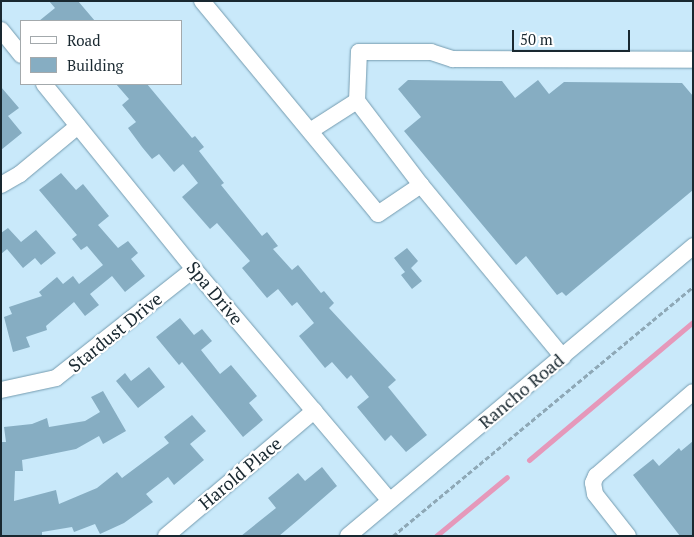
<!DOCTYPE html>
<html>
<head>
<meta charset="utf-8">
<style>
  body { margin:0 }
  #map { position:relative; width:694px; height:537px; overflow:hidden; background:#c9e9fa; font-family:"PT Serif",serif }
  div>[style] { position:absolute }
  .stream>* { height:5px; margin:-2.5px; padding:0 2.5px; transform-origin:2.5px; border-radius:2.5px; background:#e598ba }
  .building>* { inset:0; background:#86adc2 }
  .path>* { height:3px; margin-top:-1.5px; transform-origin:0; background:repeating-linear-gradient(90deg,#8ea8b6 0 5px,transparent 0 7.5px) }
  .roads { filter:drop-shadow(0 0 1px #749baf) drop-shadow(0 0 1px #749baf) }
  .minor>* { height:16px; margin:-8px; padding:0 8px; transform-origin:8px; border-radius:8px; background:#fff }
  span { translate:-50% -50%; white-space:nowrap; text-align:center; line-height:1.15; -webkit-text-stroke:4.5px #fff; paint-order:stroke }
  .street-label { font-size:18px; color:#192830 }
  .frame { position:absolute; inset:0; border:2px solid #192830; pointer-events:none }
  .legend { position:absolute; left:20px; top:20px; width:162px; height:65px; box-sizing:border-box; background:#fff; border:1px solid #a3a9ac; margin:0; padding:6px 9px; list-style:none; font-size:15px; color:#192830 }
  .legend li { display:flex; align-items:center; gap:10px; height:25px }
  .legend b { width:25px; border:1px solid #a3a9ac }
  .scale { position:absolute; left:512px; top:30px; width:118px; height:22px; box-sizing:border-box; border:2px solid #192830; border-top:0; padding-left:6px; font-size:15px; line-height:18px; white-space:nowrap; color:#192830; -webkit-text-stroke:4px #fff; paint-order:stroke }
</style>
</head>
<body>
<div id="map">
  <div class="stream">
    <div style="left:529px;top:460px;width:214px;rotate:-40.1deg"></div>
    <div style="left:436px;top:536px;width:92px;rotate:-39.7deg"></div>
  </div>
  <div class="building">
    <div style="clip-path:polygon(49px 1px,78px 1px,95px 21px,39px 21px,55px 8px)"></div>
    <div style="clip-path:polygon(408px 80px,502px 81px,515px 98px,538px 80px,549px 94px,564px 82px,682px 83px,693px 96px,693px 190px,566px 296px,562px 292px,557px 295px,526px 256px,516px 265px,404px 131px,421px 117px,398px 89px)"></div>
    <div style="clip-path:polygon(116px 84px,147px 84px,192px 138px,195px 136px,204px 147px,199px 151px,224px 183px,221px 185px,262px 236px,267px 232px,278px 246px,273px 249px,292px 270px,298px 265px,321px 293px,324px 291px,334px 303px,329px 308px,396px 380px,388px 387px,427px 435px,406px 452px,391px 435px,385px 441px,357px 407px,369px 397px,351px 375px,347px 379px,332px 362px,325px 368px,299px 336px,314px 323px,297px 302px,292px 306px,278px 289px,267px 298px,242px 268px,250px 261px,217px 223px,210px 229px,182px 197px,198px 183px,183px 164px,174px 172px,159px 154px,152px 159px,142px 147px,128px 128px,136px 122px,122px 105px,129px 99px)"></div>
    <div style="clip-path:polygon(1px 87px,19px 108px,8px 116px,22px 133px,1px 150px)"></div>
    <div style="clip-path:polygon(61px 173px,76px 190px,83px 184px,109px 216px,98px 225px,118px 248px,128px 241px,138px 253px,131px 259px,145px 276px,125px 292px,112px 276px,90px 294px,99px 305px,85px 316px,74px 302px,46px 326px,47px 330px,26px 337px,30px 347px,13px 352px,4px 317px,12px 314px,9px 307px,42px 296px,39px 292px,57px 277px,63px 284px,73px 276px,79px 284px,103px 265px,87px 246px,81px 250px,72px 239px,77px 235px,39px 190px)"></div>
    <div style="clip-path:polygon(8px 228px,21px 242px,36px 230px,56px 253px,41px 265px,35px 258px,23px 268px,7px 249px,1px 254px,1px 233px)"></div>
    <div style="clip-path:polygon(407px 248px,418px 261px,411px 268px,422px 281px,412px 289px,401px 275px,405px 272px,394px 258px)"></div>
    <div style="clip-path:polygon(180px 318px,194px 335px,202px 329px,212px 341px,201px 350px,220px 374px,231px 365px,257px 396px,249px 403px,263px 420px,243px 437px,182px 362px,179px 365px,156px 337px)"></div>
    <div style="clip-path:polygon(149px 367px,165px 387px,138px 408px,116px 381px,125px 373px,131px 381px)"></div>
    <div style="clip-path:polygon(103px 391px,126px 431px,103px 444px,99px 436px,76px 449px,22px 460px,23px 471px,15px 471px,14px 501px,56px 490px,59px 504px,97px 488px,117px 472px,122px 478px,169px 443px,164px 437px,192px 415px,206px 431px,190px 444px,204px 460px,174px 485px,168px 477px,146px 494px,153px 502px,124px 523px,100px 534px,95px 524px,74px 532px,72px 527px,42px 532px,42px 536px,1px 536px,1px 442px,6px 442px,4px 427px,32px 424px,47px 418px,49px 427px,85px 421px,100px 412px,91px 397px)"></div>
    <div style="clip-path:polygon(693px 441px,693px 536px,680px 536px,633px 475px,653px 459px,659px 466px,679px 448px,681px 451px)"></div>
    <div style="clip-path:polygon(322px 467px,337px 486px,298px 520px,279px 536px,241px 536px,276px 508px,268px 498px,285px 484px,298px 473px,305px 481px)"></div>
  </div>
  <div class="path">
    <div style="left:393px;top:536px;width:390px;rotate:-39.7deg"></div>
  </div>
  <div class="roads">
    <div class="minor">
      <div style="left:202px;top:1px;width:276px;rotate:50.4deg"></div>
      <div style="left:378px;top:214px;width:52px;rotate:-34deg"></div>
      <div style="left:421px;top:185px;width:223px;rotate:50.5deg"></div>
      <div style="left:1px;top:30px;width:32px;rotate:51deg"></div>
      <div style="left:44px;top:84px;width:238px;rotate:51deg"></div>
      <div style="left:194px;top:269px;width:302px;rotate:49.8deg"></div>
      <div style="left:310px;top:131px;width:56px;rotate:-32.6deg"></div>
      <div style="left:1px;top:185px;width:22px;rotate:-30deg"></div>
      <div style="left:20px;top:174px;width:75px;rotate:-39.6deg"></div>
      <div style="left:421px;top:185px;width:106px;rotate:-127.3deg"></div>
      <div style="left:357px;top:101px;width:49px;rotate:-87.7deg"></div>
      <div style="left:359px;top:52px;width:72px"></div>
      <div style="left:431px;top:52px;width:23px;rotate:18deg"></div>
      <div style="left:453px;top:59px;width:240px;rotate:0.2deg"></div>
      <div style="left:1px;top:390px;width:56px;rotate:-12.3deg"></div>
      <div style="left:56px;top:378px;width:176px;rotate:-38.3deg"></div>
      <div style="left:166px;top:536px;width:194px;rotate:-40.2deg"></div>
      <div style="left:348px;top:536px;width:451px;rotate:-40deg"></div>
      <div style="left:628px;top:536px;width:53px;rotate:-128.2deg"></div>
      <div style="left:595px;top:494px;width:11px;rotate:-100deg"></div>
      <div style="left:593px;top:483px;width:8px;rotate:-67deg"></div>
      <div style="left:596px;top:476px;width:128px;rotate:-40.9deg"></div>
    </div>
  </div>
  <div class="street-label">
    <span style="left:215px;top:293px;rotate:50deg">Spa Drive</span>
    <span style="left:115px;top:332px;rotate:-39deg">Stardust Drive</span>
    <span style="left:521px;top:391px;rotate:-40deg">Rancho Road</span>
    <span style="left:240px;top:473px;rotate:-40deg">Harold Place</span>
  </div>
  <div class="frame"></div>
  <ul class="legend">
  <li><b style="height:6px;background:#fff"></b>Road</li>
  <li><b style="height:14px;background:#86adc2"></b>Building</li>
  </ul>
  <div class="scale">50 m</div>
</div>
</body>
</html>
